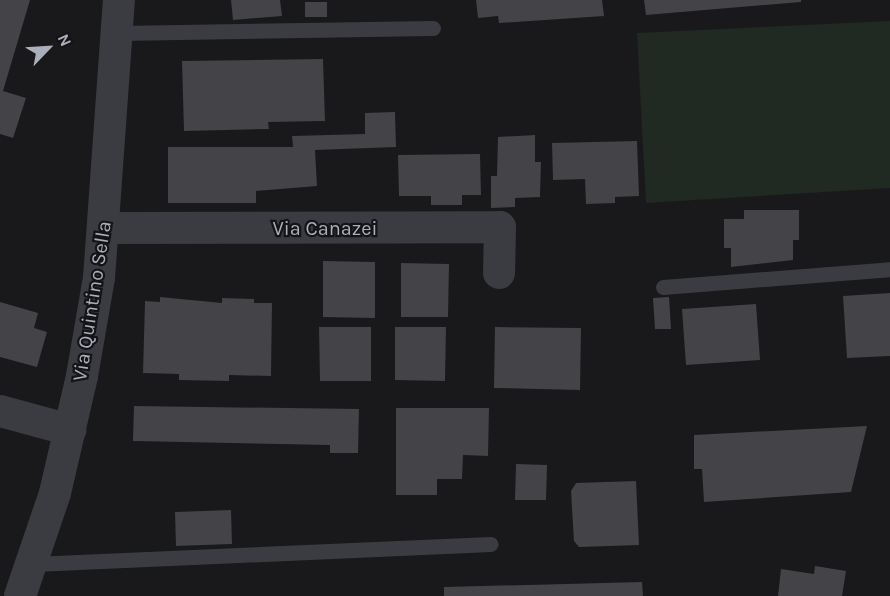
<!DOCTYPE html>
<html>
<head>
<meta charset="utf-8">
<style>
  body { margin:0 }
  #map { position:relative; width:890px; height:596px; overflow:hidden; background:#19191b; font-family:Karla,sans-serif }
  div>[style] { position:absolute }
  .green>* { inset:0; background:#202922 }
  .building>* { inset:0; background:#434348 }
  .service>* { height:15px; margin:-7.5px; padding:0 7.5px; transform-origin:7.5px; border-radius:7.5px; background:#3b3c42 }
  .minor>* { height:32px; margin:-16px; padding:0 16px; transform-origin:16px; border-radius:16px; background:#3b3c42 }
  span { translate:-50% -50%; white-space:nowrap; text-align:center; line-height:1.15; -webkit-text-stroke:4.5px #141416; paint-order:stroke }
  .street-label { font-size:20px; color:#abaebb }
  .north { position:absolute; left:18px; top:18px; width:60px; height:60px; -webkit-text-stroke:4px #141416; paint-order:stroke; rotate:65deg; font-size:16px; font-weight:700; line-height:24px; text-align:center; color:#abaebb }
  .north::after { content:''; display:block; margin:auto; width:21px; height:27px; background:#abaebb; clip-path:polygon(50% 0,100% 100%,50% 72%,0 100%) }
</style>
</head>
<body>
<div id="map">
  <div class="green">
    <div style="clip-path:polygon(890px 21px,890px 188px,646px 203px,637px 33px)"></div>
  </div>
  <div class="building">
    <div style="clip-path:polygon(0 0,30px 0,3px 91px,26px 98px,13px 138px,0 134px)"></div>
    <div style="clip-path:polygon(231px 0,280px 0,282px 16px,233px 20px)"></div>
    <div style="clip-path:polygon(476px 0,602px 0,604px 16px,499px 23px,498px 16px,478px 18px)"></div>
    <div style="clip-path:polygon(644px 0,801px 0,801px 2px,646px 15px)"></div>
    <div style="clip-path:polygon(305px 2px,327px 2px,327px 17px,305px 17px)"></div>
    <div style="clip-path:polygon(323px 59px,325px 121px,268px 122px,269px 129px,184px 131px,182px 61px)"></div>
    <div style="clip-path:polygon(395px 112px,396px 147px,315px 150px,317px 186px,256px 191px,256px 203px,168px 203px,168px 147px,293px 147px,292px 136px,365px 134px,365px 113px)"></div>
    <div style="clip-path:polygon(535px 135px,535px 162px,541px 162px,540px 197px,515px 198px,515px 207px,491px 208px,491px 176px,497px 176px,498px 137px)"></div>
    <div style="clip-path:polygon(637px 141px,639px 196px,615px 197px,615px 203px,586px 204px,585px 179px,553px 180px,552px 143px)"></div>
    <div style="clip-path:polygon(480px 154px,481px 195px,462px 195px,462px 205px,431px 205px,431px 196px,399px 196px,398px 155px)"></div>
    <div style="clip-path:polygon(744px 210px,799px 210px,799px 240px,793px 240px,793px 260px,731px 267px,731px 248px,724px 248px,724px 219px,744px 219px)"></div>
    <div style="clip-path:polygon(323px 261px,375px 262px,375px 318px,323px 317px)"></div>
    <div style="clip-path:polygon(401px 263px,449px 264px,448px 317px,401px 317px)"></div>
    <div style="clip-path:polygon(890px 293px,890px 356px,847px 358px,843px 296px)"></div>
    <div style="clip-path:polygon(160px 297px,222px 303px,222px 298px,254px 299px,254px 303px,272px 303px,271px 376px,229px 375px,229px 381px,179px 380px,179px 374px,143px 373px,145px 301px,160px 302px)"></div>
    <div style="clip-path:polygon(669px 297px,671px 329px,655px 329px,653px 298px)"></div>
    <div style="clip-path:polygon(0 302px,38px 313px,34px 328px,47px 332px,37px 367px,0 357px)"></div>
    <div style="clip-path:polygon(756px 304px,760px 360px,686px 365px,682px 309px)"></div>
    <div style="clip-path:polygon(319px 327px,371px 327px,371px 381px,320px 381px)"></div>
    <div style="clip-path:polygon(395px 327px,446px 327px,445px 381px,395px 380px)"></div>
    <div style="clip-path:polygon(495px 327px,581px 328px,580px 390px,494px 388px)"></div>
    <div style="clip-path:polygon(134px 406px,359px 409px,358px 453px,330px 453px,330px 445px,133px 441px)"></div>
    <div style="clip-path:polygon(396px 408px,489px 408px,488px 456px,463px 455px,462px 479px,437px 479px,437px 495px,396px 495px)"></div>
    <div style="clip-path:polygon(867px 426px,851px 492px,704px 502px,702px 469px,694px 469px,694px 435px)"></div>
    <div style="clip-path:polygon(516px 464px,547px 465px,546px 500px,515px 500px)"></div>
    <div style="clip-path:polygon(636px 481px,639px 545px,579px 547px,574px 541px,571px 491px,576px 483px)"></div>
    <div style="clip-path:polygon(231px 510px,232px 544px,176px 546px,175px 512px)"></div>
    <div style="clip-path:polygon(815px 566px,846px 571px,842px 596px,778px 596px,781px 569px,814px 574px)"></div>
    <div style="clip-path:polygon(642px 582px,643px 596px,444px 596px,444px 587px)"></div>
  </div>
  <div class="service">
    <div style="left:118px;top:33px;width:315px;rotate:-0.9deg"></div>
    <div style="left:663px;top:287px;width:228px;rotate:-4.5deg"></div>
    <div style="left:33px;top:564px;width:458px;rotate:-2.5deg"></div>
  </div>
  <div class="minor">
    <div style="left:105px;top:228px;width:395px;rotate:-0.1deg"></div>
    <div style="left:500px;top:227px;width:46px;rotate:91.2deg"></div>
    <div style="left:0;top:411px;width:73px;rotate:15.2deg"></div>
    <div style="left:20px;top:596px;width:109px;rotate:-71.2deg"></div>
    <div style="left:55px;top:493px;width:120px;rotate:-77deg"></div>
    <div style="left:82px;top:376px;width:99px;rotate:-80.2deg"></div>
    <div style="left:99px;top:278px;width:279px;rotate:-85.9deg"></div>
  </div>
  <div class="street-label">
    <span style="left:325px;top:228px">Via Canazei</span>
    <span style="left:92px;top:301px;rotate:-81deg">Via Quintino Sella</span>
  </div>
  <div class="north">N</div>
</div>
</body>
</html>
